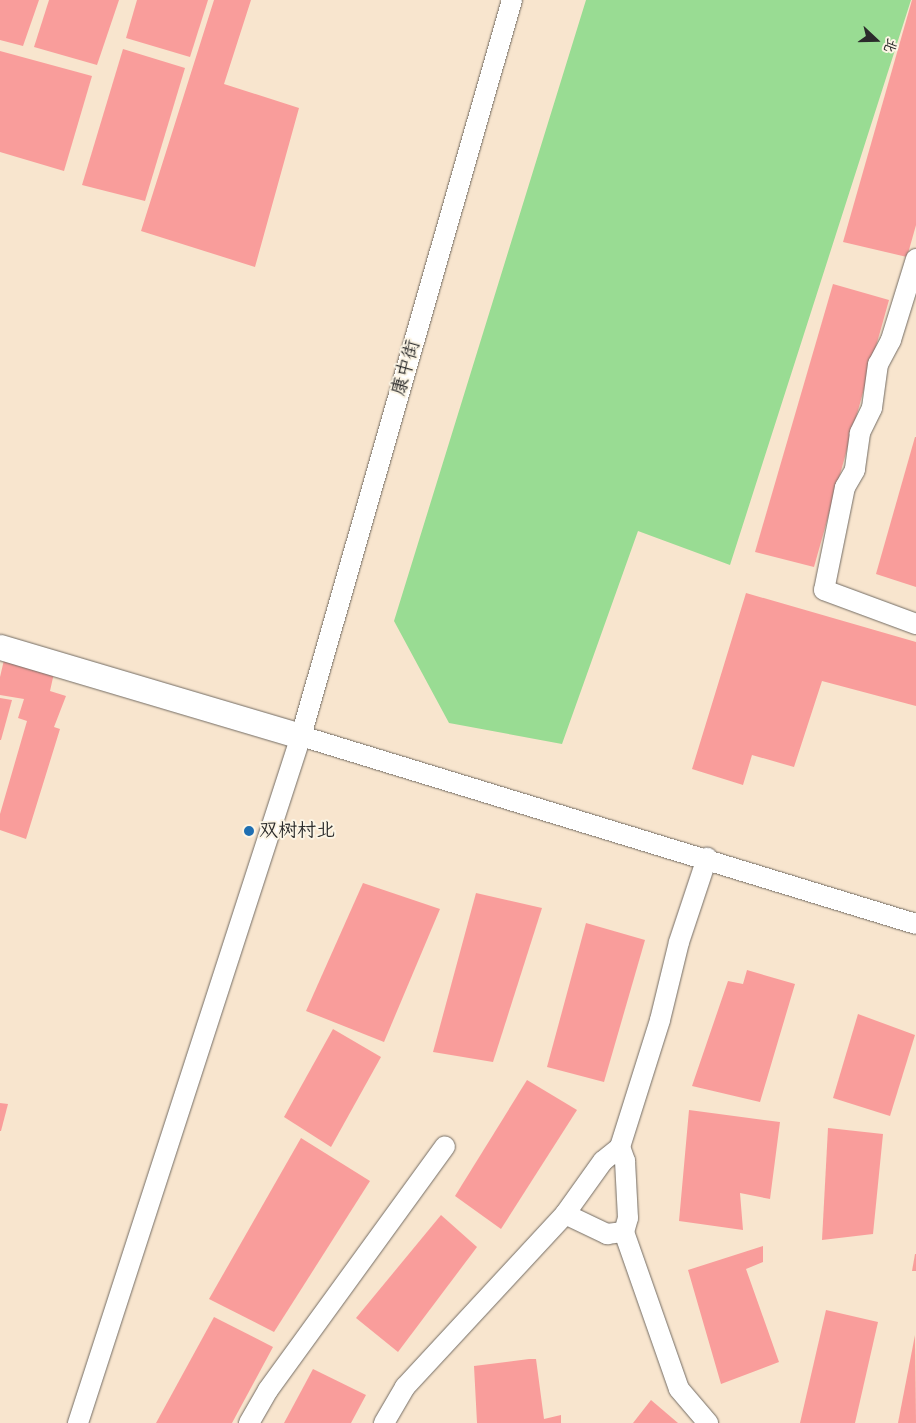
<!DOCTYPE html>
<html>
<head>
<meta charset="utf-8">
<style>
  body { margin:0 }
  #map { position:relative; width:916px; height:1423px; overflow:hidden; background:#f8e5ce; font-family:"Architects Daughter","LXGW WenKai TC",sans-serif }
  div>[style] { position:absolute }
  .green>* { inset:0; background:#99dc93 }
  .building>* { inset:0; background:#f99d9b }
  .roads { filter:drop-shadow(0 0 1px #736c64) drop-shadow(0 0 1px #736c64) }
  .minor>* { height:20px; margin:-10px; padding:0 10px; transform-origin:10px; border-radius:10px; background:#fff }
  .tertiary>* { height:25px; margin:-12.5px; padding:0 12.5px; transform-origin:12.5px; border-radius:12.5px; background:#fff }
  .dots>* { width:14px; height:14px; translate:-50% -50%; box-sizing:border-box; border:2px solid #fcf5e5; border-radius:50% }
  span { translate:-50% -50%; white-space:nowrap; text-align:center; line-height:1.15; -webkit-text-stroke:4px #fcf5e5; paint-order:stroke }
  .street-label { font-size:19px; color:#2b2b2b }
  .poi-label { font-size:19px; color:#2b2b2b }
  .left { translate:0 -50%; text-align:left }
  .north { position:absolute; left:851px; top:15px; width:50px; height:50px; -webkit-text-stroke:4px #fcf5e5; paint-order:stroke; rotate:111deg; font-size:14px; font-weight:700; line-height:20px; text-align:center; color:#2b2b2b }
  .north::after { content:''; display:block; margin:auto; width:18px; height:22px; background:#2b2b2b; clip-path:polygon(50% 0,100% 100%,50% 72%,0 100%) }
</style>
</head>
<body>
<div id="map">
  <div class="green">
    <div style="clip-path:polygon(586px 0,911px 0,730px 565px,638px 531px,562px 744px,449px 723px,394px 621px)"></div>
  </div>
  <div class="building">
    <div style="clip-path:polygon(0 0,39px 0,23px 46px,0 40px)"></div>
    <div style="clip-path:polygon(49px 0,119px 0,97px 65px,34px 47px)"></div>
    <div style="clip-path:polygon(137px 0,208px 0,190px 57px,126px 38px)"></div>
    <div style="clip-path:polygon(214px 0,251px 0,224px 84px,299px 108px,255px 267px,141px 231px)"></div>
    <div style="clip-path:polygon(912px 0,916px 0,916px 225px,907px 257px,843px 242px)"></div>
    <div style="clip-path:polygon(123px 49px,185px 68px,145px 201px,82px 185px)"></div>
    <div style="clip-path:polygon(0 51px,92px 76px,64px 171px,0 152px)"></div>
    <div style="clip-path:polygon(833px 284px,889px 300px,814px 567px,755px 552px)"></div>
    <div style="clip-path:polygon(915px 437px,916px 437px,916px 587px,876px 574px)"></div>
    <div style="clip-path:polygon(746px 593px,916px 642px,916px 706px,822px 681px,794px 767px,752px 755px,743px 785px,692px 769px)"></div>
    <div style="clip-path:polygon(4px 660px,54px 673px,50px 691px,66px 696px,54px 727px,60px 729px,26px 839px,0 830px,0 814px,27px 721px,18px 718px,24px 699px,0 695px,0 677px)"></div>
    <div style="clip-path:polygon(0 698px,12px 700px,1px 740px,0 740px)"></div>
    <div style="clip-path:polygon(363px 883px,440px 909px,384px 1042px,306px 1011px)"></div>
    <div style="clip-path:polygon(476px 893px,542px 908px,493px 1062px,433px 1052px)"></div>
    <div style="clip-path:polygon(586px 923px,645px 940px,604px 1082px,547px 1067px)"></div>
    <div style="clip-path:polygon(747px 970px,795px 984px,760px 1102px,692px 1086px,728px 981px,743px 984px)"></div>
    <div style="clip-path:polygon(858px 1014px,915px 1035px,890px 1116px,833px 1098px)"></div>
    <div style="clip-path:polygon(333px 1029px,381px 1057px,331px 1147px,284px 1117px)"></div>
    <div style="clip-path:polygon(527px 1080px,577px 1110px,501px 1229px,455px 1196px)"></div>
    <div style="clip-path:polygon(0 1103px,8px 1104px,1px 1131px,0 1131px)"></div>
    <div style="clip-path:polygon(689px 1110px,780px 1122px,770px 1199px,740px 1193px,743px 1230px,679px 1221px)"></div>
    <div style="clip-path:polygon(828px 1128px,883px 1134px,873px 1234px,822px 1240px)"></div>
    <div style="clip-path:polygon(301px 1138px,370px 1181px,274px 1332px,209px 1299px)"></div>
    <div style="clip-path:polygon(441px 1215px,477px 1247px,398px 1352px,356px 1318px)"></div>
    <div style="clip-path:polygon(763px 1246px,763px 1262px,746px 1269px,779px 1362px,721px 1384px,688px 1270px)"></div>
    <div style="clip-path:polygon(915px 1254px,916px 1254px,916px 1271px,912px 1271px)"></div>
    <div style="clip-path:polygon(826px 1310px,878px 1322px,855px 1423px,800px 1423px)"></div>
    <div style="clip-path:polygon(214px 1317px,273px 1347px,232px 1423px,156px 1423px)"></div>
    <div style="clip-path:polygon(915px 1335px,916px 1423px,898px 1423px)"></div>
    <div style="clip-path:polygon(529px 1359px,536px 1359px,544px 1419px,561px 1415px,561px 1423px,477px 1423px,474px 1366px)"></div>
    <div style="clip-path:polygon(313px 1369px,366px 1395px,351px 1423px,284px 1423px)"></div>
    <div style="clip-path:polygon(651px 1400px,678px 1423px,633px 1423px)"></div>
  </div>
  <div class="roads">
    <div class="minor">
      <div style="left:916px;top:259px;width:85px;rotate:107.2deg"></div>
      <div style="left:891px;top:340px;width:27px;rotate:118deg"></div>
      <div style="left:878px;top:364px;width:44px;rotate:97.8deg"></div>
      <div style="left:872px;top:408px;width:28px;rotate:116deg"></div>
      <div style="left:860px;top:433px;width:37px;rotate:98deg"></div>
      <div style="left:855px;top:470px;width:20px;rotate:120deg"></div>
      <div style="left:845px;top:487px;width:105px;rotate:101.5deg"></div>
      <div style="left:824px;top:590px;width:98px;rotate:20.3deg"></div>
      <div style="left:301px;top:736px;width:643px;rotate:17deg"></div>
      <div style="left:620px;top:1147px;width:15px;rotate:70deg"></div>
      <div style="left:625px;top:1161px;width:57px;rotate:87deg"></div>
      <div style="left:628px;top:1218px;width:15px;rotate:106deg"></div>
      <div style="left:624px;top:1232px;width:166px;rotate:70.7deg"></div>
      <div style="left:679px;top:1389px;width:45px;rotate:49.5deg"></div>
      <div style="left:565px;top:1214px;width:47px;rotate:25.5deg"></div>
      <div style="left:607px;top:1234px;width:17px;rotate:-7deg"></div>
      <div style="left:78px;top:1423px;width:722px;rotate:-72.02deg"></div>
      <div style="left:301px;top:736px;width:766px;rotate:-74deg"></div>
      <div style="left:249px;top:1423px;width:38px;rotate:-60deg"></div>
      <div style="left:268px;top:1390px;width:301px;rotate:-54deg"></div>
      <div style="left:384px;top:1423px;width:42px;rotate:-59.7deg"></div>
      <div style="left:405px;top:1387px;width:236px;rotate:-47.2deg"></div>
      <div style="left:565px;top:1214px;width:65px;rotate:-54.4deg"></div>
      <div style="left:603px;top:1161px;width:22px;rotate:-39deg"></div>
      <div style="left:620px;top:1147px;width:133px;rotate:-72.5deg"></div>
      <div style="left:660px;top:1020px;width:80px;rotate:-76.3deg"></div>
      <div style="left:679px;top:942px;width:89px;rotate:-71.6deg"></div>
    </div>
    <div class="tertiary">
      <div style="left:0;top:647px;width:314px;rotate:16.5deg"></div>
    </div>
  </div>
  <div class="dots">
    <div style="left:249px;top:831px;background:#1f6fb2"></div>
  </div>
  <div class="street-label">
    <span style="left:406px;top:368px;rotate:-74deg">康中街</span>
  </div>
  <div class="poi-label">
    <span class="left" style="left:259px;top:831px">双树村北</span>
  </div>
  <div class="north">北</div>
</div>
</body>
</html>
